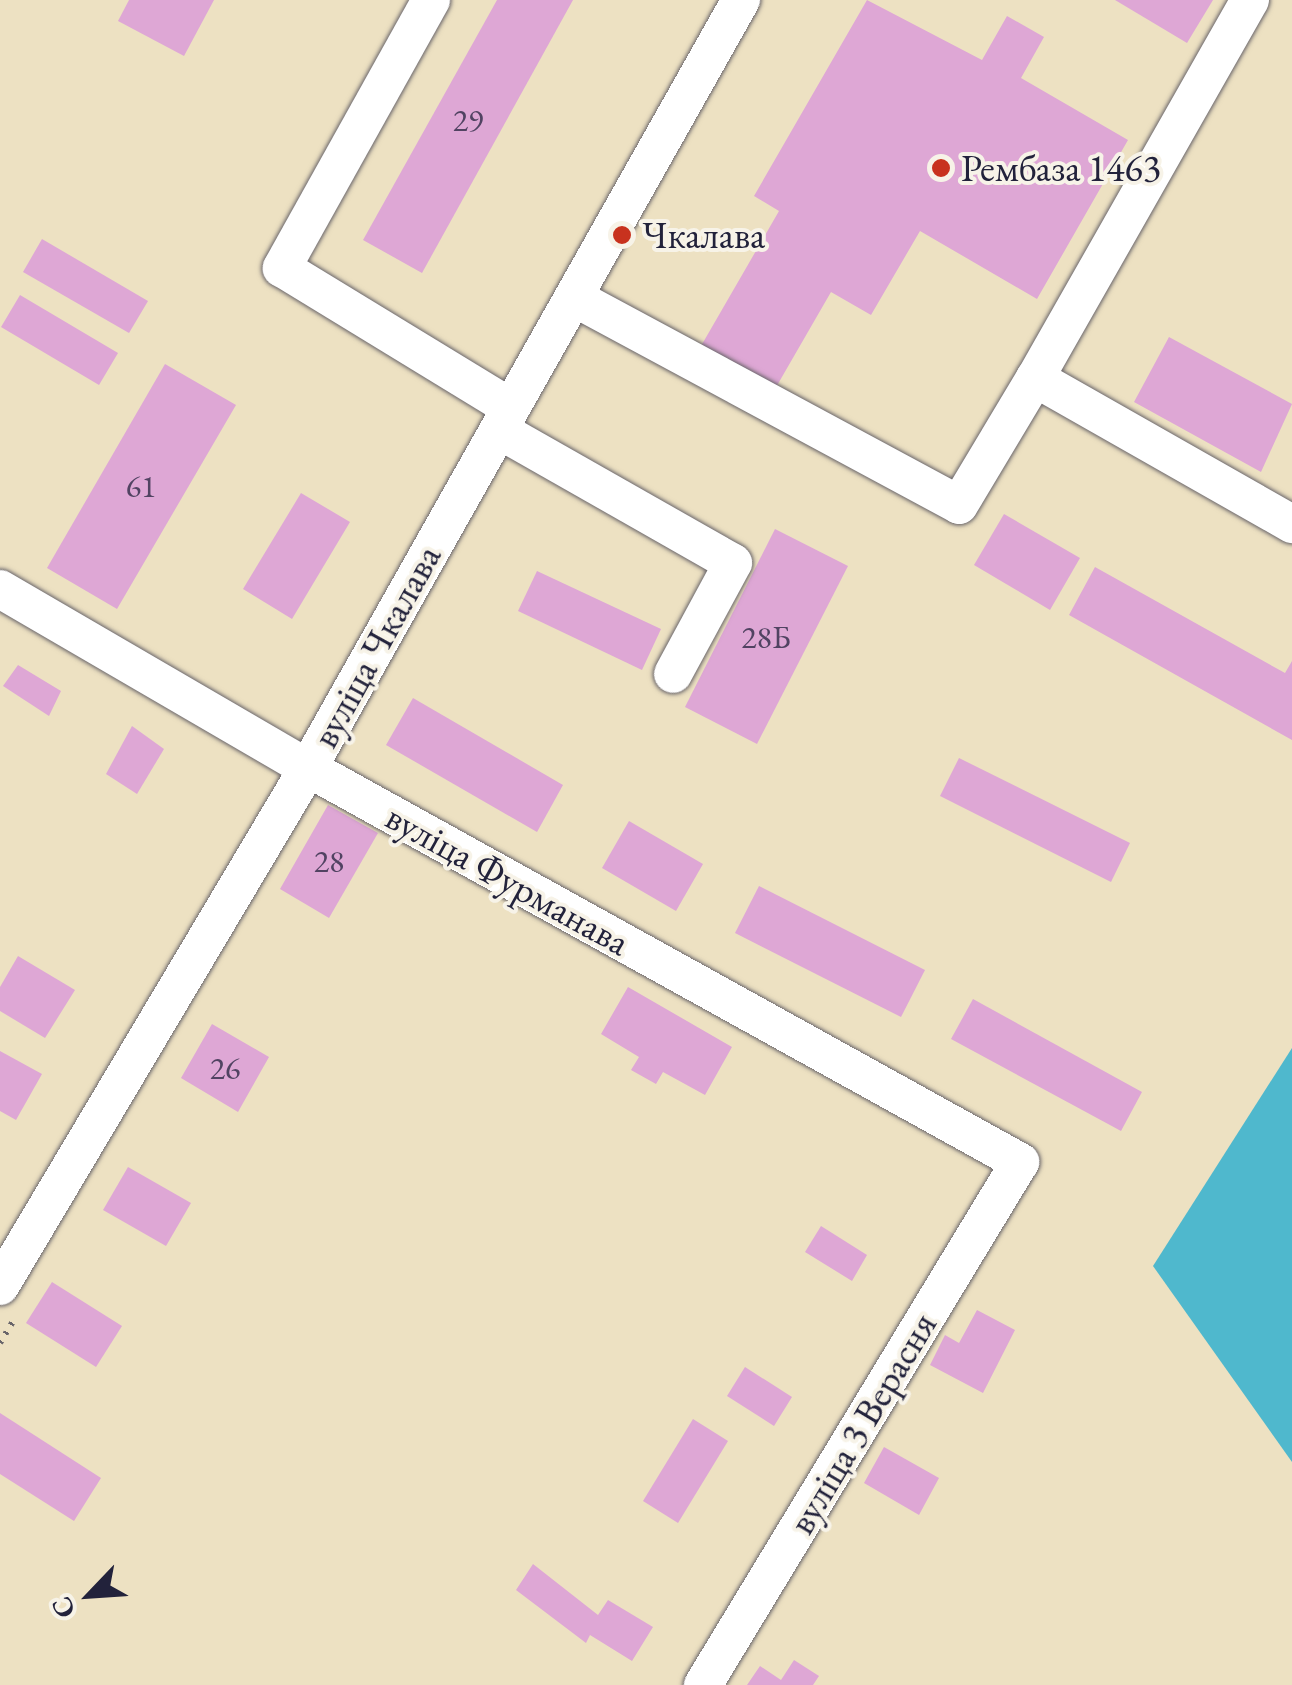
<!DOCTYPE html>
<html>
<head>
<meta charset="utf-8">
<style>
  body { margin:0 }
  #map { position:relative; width:1292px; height:1685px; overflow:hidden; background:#ede1c2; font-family:"EB Garamond",serif }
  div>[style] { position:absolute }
  .water>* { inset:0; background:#4fb8cd }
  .building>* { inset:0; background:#dea7d5 }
  .path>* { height:6px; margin-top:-3px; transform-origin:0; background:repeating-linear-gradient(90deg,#69656a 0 2.5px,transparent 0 10.5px) }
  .roads { filter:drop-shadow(0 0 2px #69656a) drop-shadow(0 0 2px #69656a) }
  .minor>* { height:38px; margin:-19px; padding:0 19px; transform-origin:19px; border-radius:19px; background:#fff }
  .dots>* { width:28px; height:28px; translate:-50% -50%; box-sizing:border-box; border:5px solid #f7f3e8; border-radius:50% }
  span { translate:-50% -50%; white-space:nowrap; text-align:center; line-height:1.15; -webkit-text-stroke:8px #f7f3e8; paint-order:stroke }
  .number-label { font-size:32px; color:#514362 }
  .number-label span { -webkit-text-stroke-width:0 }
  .poi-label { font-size:38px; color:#22223b }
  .left { translate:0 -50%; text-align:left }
  .street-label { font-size:38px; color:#22223b }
  .north { position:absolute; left:40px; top:1545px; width:100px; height:100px; -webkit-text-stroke:8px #f7f3e8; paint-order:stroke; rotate:245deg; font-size:28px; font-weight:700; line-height:40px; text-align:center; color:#22223b }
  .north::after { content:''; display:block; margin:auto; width:35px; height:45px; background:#22223b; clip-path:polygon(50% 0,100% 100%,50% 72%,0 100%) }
</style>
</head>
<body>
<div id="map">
  <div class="water">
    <div style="clip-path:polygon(1292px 1048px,1292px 1462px,1153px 1266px)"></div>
  </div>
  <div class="building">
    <div style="clip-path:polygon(129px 0,214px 0,184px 56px,118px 21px)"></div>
    <div style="clip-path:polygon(497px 0,573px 0,422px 273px,363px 240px)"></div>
    <div style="clip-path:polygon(867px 0,982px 60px,1007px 16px,1044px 37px,1021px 78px,1128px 140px,1037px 299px,920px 231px,871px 315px,831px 292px,775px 389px,701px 346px,779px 211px,754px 196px)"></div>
    <div style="clip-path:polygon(1115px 0,1213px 0,1187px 43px)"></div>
    <div style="clip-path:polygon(42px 239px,148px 301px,129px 333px,23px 272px)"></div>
    <div style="clip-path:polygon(20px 295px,118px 353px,99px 385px,1px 327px)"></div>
    <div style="clip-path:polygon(1169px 337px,1292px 404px,1261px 472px,1134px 402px)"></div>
    <div style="clip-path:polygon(165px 364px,236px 405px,117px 609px,47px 568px)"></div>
    <div style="clip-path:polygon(301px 493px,350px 522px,292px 619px,243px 589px)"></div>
    <div style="clip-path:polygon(1004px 514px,1080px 558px,1050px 610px,974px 565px)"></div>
    <div style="clip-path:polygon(775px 529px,848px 566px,757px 744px,685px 707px)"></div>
    <div style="clip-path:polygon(1095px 567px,1285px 673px,1292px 661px,1292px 740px,1069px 615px)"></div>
    <div style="clip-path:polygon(537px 571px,661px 629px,642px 670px,518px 611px)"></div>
    <div style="clip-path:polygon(18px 665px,61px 691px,49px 716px,3px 686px)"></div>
    <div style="clip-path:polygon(413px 698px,563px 785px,537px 832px,386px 745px)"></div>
    <div style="clip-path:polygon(132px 726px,164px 749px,137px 794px,106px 774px)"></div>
    <div style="clip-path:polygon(959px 758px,1130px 843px,1111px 882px,940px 796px)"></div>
    <div style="clip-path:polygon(328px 805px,378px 833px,329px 918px,280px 889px)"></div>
    <div style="clip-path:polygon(629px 821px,703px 864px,676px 911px,602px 868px)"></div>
    <div style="clip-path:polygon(759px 886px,925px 970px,901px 1017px,735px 933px)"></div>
    <div style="clip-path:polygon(18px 956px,75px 990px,45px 1038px,0 1011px,0 987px)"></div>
    <div style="clip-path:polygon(628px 987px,732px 1047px,705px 1095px,663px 1072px,656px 1084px,631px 1070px,639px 1057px,601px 1034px)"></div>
    <div style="clip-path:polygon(973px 999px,1142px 1092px,1121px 1131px,951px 1039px)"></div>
    <div style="clip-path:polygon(212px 1024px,269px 1057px,238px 1112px,181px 1078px)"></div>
    <div style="clip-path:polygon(0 1051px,42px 1074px,16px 1120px,0 1111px)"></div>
    <div style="clip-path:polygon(128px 1167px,191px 1203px,166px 1246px,103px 1210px)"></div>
    <div style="clip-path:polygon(821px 1226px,867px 1255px,852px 1281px,805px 1252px)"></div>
    <div style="clip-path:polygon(52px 1282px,122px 1326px,96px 1367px,26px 1323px)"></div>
    <div style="clip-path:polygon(977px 1310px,1015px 1330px,983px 1393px,930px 1365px,945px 1335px,959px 1343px)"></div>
    <div style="clip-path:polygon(745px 1367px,792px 1397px,774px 1426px,727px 1396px)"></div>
    <div style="clip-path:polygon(0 1413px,101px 1478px,74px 1521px,0 1474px)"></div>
    <div style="clip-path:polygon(693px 1419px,728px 1441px,678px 1523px,643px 1501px)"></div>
    <div style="clip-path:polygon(884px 1447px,939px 1478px,919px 1515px,864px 1483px)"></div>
    <div style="clip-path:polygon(533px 1564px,598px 1615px,608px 1600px,653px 1627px,632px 1661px,590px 1635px,586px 1643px,516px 1590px)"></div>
    <div style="clip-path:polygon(794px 1660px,819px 1676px,813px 1685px,747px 1685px,760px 1666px,781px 1680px)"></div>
  </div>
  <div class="path">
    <div style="left:0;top:1343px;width:29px;rotate:-59deg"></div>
  </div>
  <div class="roads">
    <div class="minor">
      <div style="left:431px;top:0;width:307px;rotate:119.1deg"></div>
      <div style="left:282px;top:268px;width:268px;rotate:31.4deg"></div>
      <div style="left:1250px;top:0;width:435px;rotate:119.6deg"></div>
      <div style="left:1035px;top:378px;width:296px;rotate:29.6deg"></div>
      <div style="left:575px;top:298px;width:436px;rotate:28.3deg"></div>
      <div style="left:959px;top:505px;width:148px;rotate:-59.1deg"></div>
      <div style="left:499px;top:430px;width:269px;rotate:29.6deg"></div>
      <div style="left:733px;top:563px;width:126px;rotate:118.4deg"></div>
      <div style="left:0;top:589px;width:356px;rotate:30.2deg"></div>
      <div style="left:308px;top:768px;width:814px;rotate:28.96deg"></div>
      <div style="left:1020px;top:1162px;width:612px;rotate:121.22deg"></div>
      <div style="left:0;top:1286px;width:603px;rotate:-59.26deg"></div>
      <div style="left:308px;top:768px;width:882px;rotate:-60.59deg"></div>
    </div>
  </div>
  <div class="dots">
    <div style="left:941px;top:168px;background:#c8321e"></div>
    <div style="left:622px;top:235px;background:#c8321e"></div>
  </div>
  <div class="number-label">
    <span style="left:468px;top:120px">29</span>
    <span style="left:141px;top:486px">61</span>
    <span style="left:766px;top:637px">28Б</span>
    <span style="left:329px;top:861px">28</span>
    <span style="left:225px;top:1068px">26</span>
  </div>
  <div class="poi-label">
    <span class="left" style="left:961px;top:168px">Рембаза 1463</span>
    <span class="left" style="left:642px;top:235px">Чкалава</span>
  </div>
  <div class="street-label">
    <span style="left:376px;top:646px;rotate:-61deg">вуліца Чкалава</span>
    <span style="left:508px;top:879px;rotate:29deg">вуліца Фурманава</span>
    <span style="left:862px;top:1423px;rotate:-59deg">вуліца 3 Верасня</span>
  </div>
  <div class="north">С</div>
</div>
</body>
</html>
